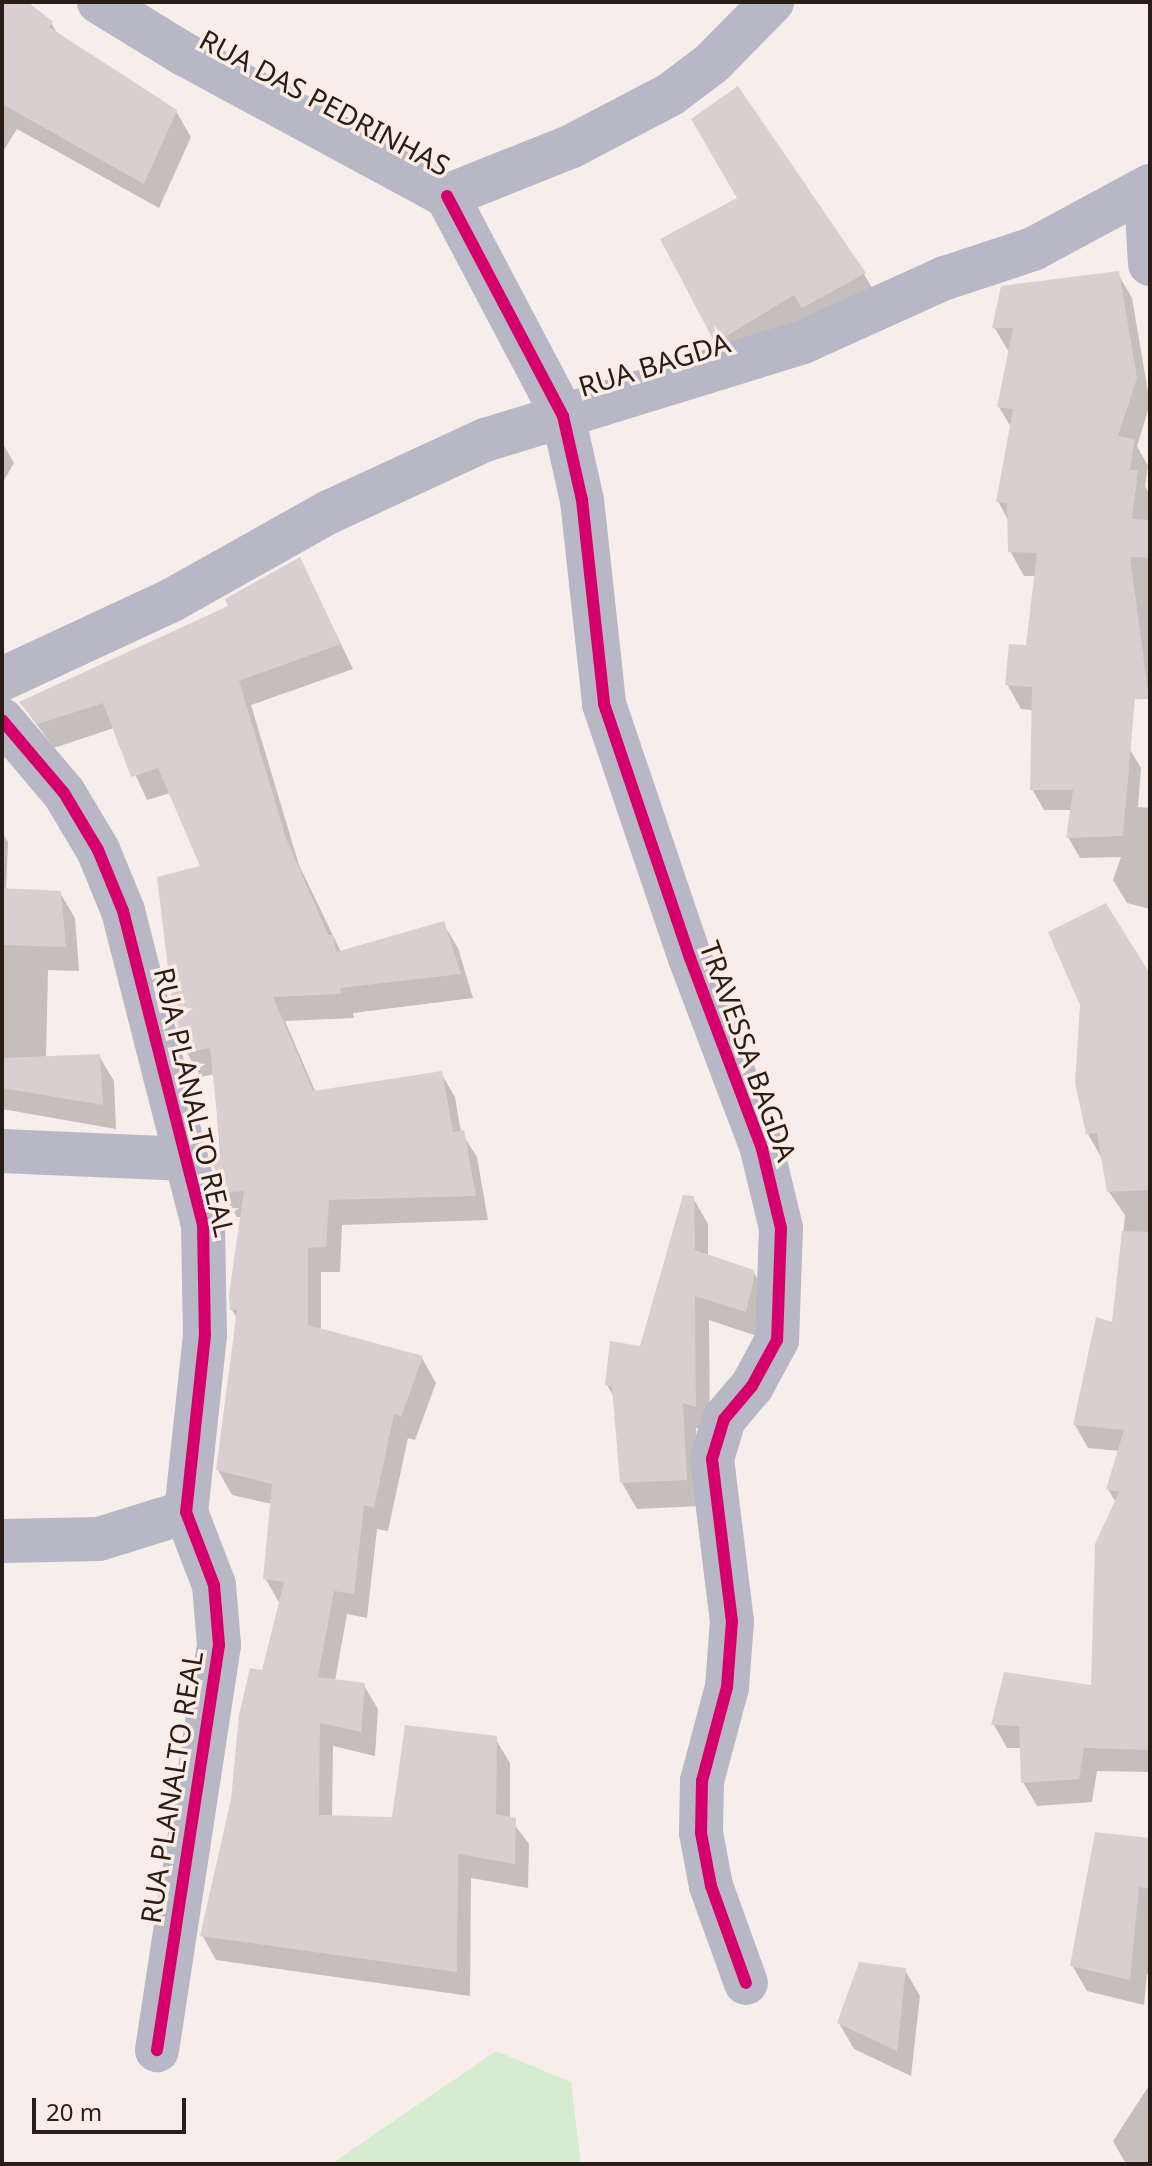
<!DOCTYPE html>
<html>
<head>
<meta charset="utf-8">
<style>
  body { margin:0 }
  #map { position:relative; width:1152px; height:2166px; overflow:hidden; background:#f7eeeb; font-family:"Noto Sans",sans-serif }
  div>[style] { position:absolute }
  .green>* { inset:0; background:#d5eccf }
  .shadow>* { inset:0; background:#0003 }
  .building>* { inset:0; background:#dacfd0 }
  .minor>* { height:44px; margin:-22px; padding:0 22px; transform-origin:22px; border-radius:22px; background:#b8b7c5 }
  .cycleway>* { height:12px; margin:-6px; padding:0 6px; transform-origin:6px; border-radius:6px; background:#d6006c }
  span { translate:-50% -50%; white-space:nowrap; text-align:center; line-height:1.15; -webkit-text-stroke:7px #fcece6; paint-order:stroke }
  .street-label { font-size:28px; color:#2a1c17 }
  .frame { position:absolute; inset:0; border:4px solid #2a1c17; pointer-events:none }
  .scale { position:absolute; left:32px; top:2098px; width:154px; height:36px; box-sizing:border-box; border:4px solid #2a1c17; border-top:0; padding-left:10px; font-size:24px; line-height:28px; white-space:nowrap; color:#2a1c17; -webkit-text-stroke:6px #fcece6; paint-order:stroke }
</style>
</head>
<body>
<div id="map">
  <div class="green">
    <div style="clip-path:polygon(496px 2051px,571px 2082px,581px 2164px,331px 2164px)"></div>
  </div>
  <div class="shadow">
    <div style="clip-path:polygon(2px 2px,23px 2px,51px 23px,59px 36px,176px 111px,191px 137px,159px 208px,17px 129px,2px 153px)"></div>
    <div style="clip-path:polygon(740px 199px,864px 274px,883px 307px,735px 375px,716px 342px)"></div>
    <div style="clip-path:polygon(1118px 274px,1132px 298px,1150px 404px,1137px 446px,1148px 466px,1145px 486px,1150px 495px,1150px 699px,1061px 696px,1060px 713px,1021px 709px,1007px 684px,1028px 647px,1036px 576px,1024px 576px,1010px 551px,1009px 522px,998px 501px,1012px 429px,999px 407px,1009px 352px,994px 327px)"></div>
    <div style="clip-path:polygon(2px 442px,14px 463px,2px 484px)"></div>
    <div style="clip-path:polygon(300px 559px,353px 669px,251px 705px,299px 865px,341px 952px,443px 923px,458px 948px,473px 998px,353px 1013px,354px 1018px,285px 1021px,316px 1093px,441px 1073px,455px 1097px,461px 1132px,477px 1157px,488px 1220px,342px 1225px,340px 1272px,321px 1272px,321px 1331px,422px 1358px,436px 1383px,415px 1440px,408px 1438px,388px 1531px,377px 1529px,367px 1618px,347px 1614px,335px 1681px,363px 1684px,378px 1709px,375px 1756px,333px 1746px,332px 1817px,394px 1819px,495px 1738px,510px 1763px,510px 1819px,529px 1844px,528px 1888px,471px 1878px,470px 1996px,216px 1960px,202px 1935px,280px 1604px,265px 1578px,272px 1504px,232px 1495px,218px 1470px,238px 1320px,232px 1310px,242px 1217px,237px 1217px,223px 1192px,214px 1074px,201px 1077px,187px 1053px,174px 1001px,202px 867px,170px 793px,147px 800px,114px 728px,54px 748px,21px 703px,231px 607px)"></div>
    <div style="clip-path:polygon(1129px 748px,1141px 768px,1138px 807px,1150px 808px,1150px 909px,1127px 903px,1113px 880px,1121px 857px,1080px 858px,1068px 837px,1072px 810px,1044px 810px,1032px 789px)"></div>
    <div style="clip-path:polygon(2px 832px,8px 842px,6px 890px,60px 893px,75px 918px,79px 971px,48px 970px,46px 1058px,99px 1056px,114px 1081px,116px 1129px,2px 1109px)"></div>
    <div style="clip-path:polygon(1150px 977px,1150px 1772px,1097px 1771px,1092px 1802px,1037px 1806px,1023px 1782px,1022px 1748px,1007px 1748px,994px 1725px,1093px 1687px,1116px 1503px,1108px 1489px,1120px 1451px,1088px 1448px,1075px 1425px,1114px 1324px,1125px 1215px,1109px 1192px,1101px 1157px,1088px 1134px)"></div>
    <div style="clip-path:polygon(693px 1198px,708px 1224px,708px 1256px,753px 1271px,768px 1297px,760px 1337px,709px 1320px,710px 1431px,696px 1428px,700px 1506px,637px 1509px,622px 1483px,616px 1400px,607px 1385px,642px 1349px)"></div>
    <div style="clip-path:polygon(1150px 1840px,1150px 1976px,1147px 1974px,1144px 2005px,1087px 1991px,1072px 1965px)"></div>
    <div style="clip-path:polygon(905px 1970px,920px 1996px,911px 2076px,854px 2049px,839px 2023px)"></div>
    <div style="clip-path:polygon(1150px 2084px,1150px 2164px,1126px 2164px,1113px 2141px)"></div>
  </div>
  <div class="building">
    <div style="clip-path:polygon(2px 2px,28px 2px,53px 22px,49px 27px,177px 110px,144px 184px,2px 104px)"></div>
    <div style="clip-path:polygon(738px 86px,866px 273px,802px 308px,794px 295px,715px 343px,660px 239px,737px 198px,691px 119px)"></div>
    <div style="clip-path:polygon(1119px 271px,1137px 378px,1118px 436px,1135px 439px,1130px 470px,1138px 470px,1132px 519px,1149px 520px,1148px 558px,1130px 557px,1149px 699px,1135px 698px,1123px 836px,1066px 838px,1073px 790px,1030px 790px,1032px 687px,1005px 685px,1009px 644px,1026px 645px,1037px 553px,1008px 552px,1007px 503px,996px 502px,1013px 409px,997px 407px,1013px 328px,992px 328px,1001px 286px)"></div>
    <div style="clip-path:polygon(300px 557px,341px 644px,239px 681px,286px 838px,328px 935px,333px 935px,336px 952px,444px 921px,461px 974px,340px 988px,341px 994px,273px 997px,313px 1091px,442px 1071px,453px 1132px,464px 1130px,476px 1196px,329px 1200px,326px 1247px,308px 1248px,308px 1325px,423px 1356px,401px 1417px,394px 1414px,374px 1508px,364px 1505px,354px 1594px,334px 1591px,318px 1677px,365px 1683px,361px 1732px,320px 1723px,319px 1815px,392px 1817px,405px 1725px,497px 1736px,496px 1814px,516px 1818px,515px 1864px,458px 1854px,457px 1972px,200px 1936px,231px 1799px,239px 1715px,250px 1668px,262px 1670px,284px 1582px,263px 1579px,272px 1484px,216px 1470px,237px 1310px,230px 1310px,229px 1294px,244px 1191px,221px 1193px,211px 1155px,221px 1153px,210px 1048px,185px 1053px,172px 1001px,157px 877px,200px 866px,158px 768px,131px 777px,103px 703px,38px 724px,19px 702px,228px 606px,225px 599px)"></div>
    <div style="clip-path:polygon(2px 888px,61px 891px,66px 947px,2px 945px)"></div>
    <div style="clip-path:polygon(1106px 903px,1150px 974px,1150px 1190px,1107px 1192px,1097px 1133px,1086px 1134px,1075px 1083px,1080px 1005px,1048px 932px)"></div>
    <div style="clip-path:polygon(100px 1054px,103px 1105px,2px 1088px,2px 1058px)"></div>
    <div style="clip-path:polygon(683px 1195px,694px 1196px,695px 1250px,754px 1270px,754px 1278px,746px 1312px,695px 1296px,696px 1407px,683px 1403px,687px 1480px,620px 1483px,612px 1387px,605px 1385px,610px 1341px,640px 1346px)"></div>
    <div style="clip-path:polygon(1122px 1231px,1150px 1232px,1150px 1750px,1084px 1748px,1079px 1779px,1021px 1783px,1019px 1726px,991px 1725px,1004px 1672px,1091px 1685px,1095px 1544px,1119px 1492px,1106px 1489px,1124px 1430px,1073px 1425px,1096px 1317px,1112px 1322px)"></div>
    <div style="clip-path:polygon(1095px 1832px,1150px 1838px,1150px 1889px,1139px 1887px,1130px 1980px,1070px 1966px)"></div>
    <div style="clip-path:polygon(859px 1962px,906px 1968px,897px 2051px,837px 2023px)"></div>
  </div>
  <div class="minor">
    <div style="left:99px;top:2px;width:100px;rotate:31.5deg"></div>
    <div style="left:184px;top:54px;width:299px;rotate:28.4deg"></div>
    <div style="left:447px;top:196px;width:135px;rotate:-21.8deg"></div>
    <div style="left:572px;top:146px;width:112px;rotate:-27.7deg"></div>
    <div style="left:671px;top:94px;width:51px;rotate:-37.1deg"></div>
    <div style="left:712px;top:63px;width:86px;rotate:-45.5deg"></div>
    <div style="left:1146px;top:191px;width:73px;rotate:86.9deg"></div>
    <div style="left:447px;top:196px;width:249px;rotate:62.2deg"></div>
    <div style="left:563px;top:416px;width:86px;rotate:77.3deg"></div>
    <div style="left:582px;top:500px;width:205px;rotate:83.8deg"></div>
    <div style="left:604px;top:704px;width:268px;rotate:71.3deg"></div>
    <div style="left:690px;top:958px;width:204px;rotate:69.3deg"></div>
    <div style="left:762px;top:1149px;width:81px;rotate:76.5deg"></div>
    <div style="left:781px;top:1228px;width:112px;rotate:92deg"></div>
    <div style="left:777px;top:1340px;width:52px;rotate:118.5deg"></div>
    <div style="left:752px;top:1386px;width:43px;rotate:130.3deg"></div>
    <div style="left:724px;top:1419px;width:42px;rotate:106.7deg"></div>
    <div style="left:712px;top:1459px;width:163px;rotate:83deg"></div>
    <div style="left:732px;top:1621px;width:66px;rotate:94.3deg"></div>
    <div style="left:727px;top:1687px;width:97px;rotate:104.9deg"></div>
    <div style="left:702px;top:1781px;width:52px;rotate:91.1deg"></div>
    <div style="left:701px;top:1833px;width:54px;rotate:79.3deg"></div>
    <div style="left:711px;top:1886px;width:103px;rotate:70.2deg"></div>
    <div style="left:2px;top:679px;width:187px;rotate:-24.9deg"></div>
    <div style="left:172px;top:600px;width:180px;rotate:-29.3deg"></div>
    <div style="left:329px;top:512px;width:172px;rotate:-24.8deg"></div>
    <div style="left:485px;top:440px;width:333px;rotate:-17.1deg"></div>
    <div style="left:803px;top:342px;width:156px;rotate:-24.3deg"></div>
    <div style="left:945px;top:278px;width:93px;rotate:-18.2deg"></div>
    <div style="left:1033px;top:249px;width:133px;rotate:-28.3deg"></div>
    <div style="left:2px;top:720px;width:96px;rotate:49.7deg"></div>
    <div style="left:64px;top:793px;width:66px;rotate:59.2deg"></div>
    <div style="left:98px;top:850px;width:66px;rotate:67.7deg"></div>
    <div style="left:123px;top:911px;width:323px;rotate:75.7deg"></div>
    <div style="left:203px;top:1224px;width:111px;rotate:89deg"></div>
    <div style="left:205px;top:1335px;width:178px;rotate:96.1deg"></div>
    <div style="left:186px;top:1512px;width:78px;rotate:69deg"></div>
    <div style="left:214px;top:1585px;width:60px;rotate:85.2deg"></div>
    <div style="left:219px;top:1645px;width:410px;rotate:98.7deg"></div>
    <div style="left:2px;top:1151px;width:184px;rotate:2.5deg"></div>
    <div style="left:2px;top:1541px;width:97px;rotate:-1.2deg"></div>
    <div style="left:99px;top:1539px;width:91px;rotate:-17.2deg"></div>
  </div>
  <div class="cycleway">
    <div style="left:447px;top:196px;width:249px;rotate:62.2deg"></div>
    <div style="left:563px;top:416px;width:86px;rotate:77.3deg"></div>
    <div style="left:582px;top:500px;width:205px;rotate:83.8deg"></div>
    <div style="left:604px;top:704px;width:268px;rotate:71.3deg"></div>
    <div style="left:690px;top:958px;width:204px;rotate:69.3deg"></div>
    <div style="left:762px;top:1149px;width:81px;rotate:76.5deg"></div>
    <div style="left:781px;top:1228px;width:112px;rotate:92deg"></div>
    <div style="left:777px;top:1340px;width:52px;rotate:118.5deg"></div>
    <div style="left:752px;top:1386px;width:43px;rotate:130.3deg"></div>
    <div style="left:724px;top:1419px;width:42px;rotate:106.7deg"></div>
    <div style="left:712px;top:1459px;width:163px;rotate:83deg"></div>
    <div style="left:732px;top:1621px;width:66px;rotate:94.3deg"></div>
    <div style="left:727px;top:1687px;width:97px;rotate:104.9deg"></div>
    <div style="left:702px;top:1781px;width:52px;rotate:91.1deg"></div>
    <div style="left:701px;top:1833px;width:54px;rotate:79.3deg"></div>
    <div style="left:711px;top:1886px;width:103px;rotate:70.2deg"></div>
    <div style="left:2px;top:720px;width:96px;rotate:49.7deg"></div>
    <div style="left:64px;top:793px;width:66px;rotate:59.2deg"></div>
    <div style="left:98px;top:850px;width:66px;rotate:67.7deg"></div>
    <div style="left:123px;top:911px;width:323px;rotate:75.7deg"></div>
    <div style="left:203px;top:1224px;width:111px;rotate:89deg"></div>
    <div style="left:205px;top:1335px;width:178px;rotate:96.1deg"></div>
    <div style="left:186px;top:1512px;width:78px;rotate:69deg"></div>
    <div style="left:214px;top:1585px;width:60px;rotate:85.2deg"></div>
    <div style="left:219px;top:1645px;width:410px;rotate:98.7deg"></div>
  </div>
  <div class="street-label">
    <span style="left:325px;top:102px;rotate:28deg">RUA DAS PEDRINHAS</span>
    <span style="left:654px;top:364px;rotate:-17deg">RUA BAGDA</span>
    <span style="left:749px;top:1051px;rotate:70deg">TRAVESSA BAGDA</span>
    <span style="left:195px;top:1102px;rotate:77deg">RUA PLANALTO REAL</span>
    <span style="left:171px;top:1787px;rotate:-81deg">RUA PLANALTO REAL</span>
  </div>
  <div class="frame"></div>
  <div class="scale">20 m</div>
</div>
</body>
</html>
